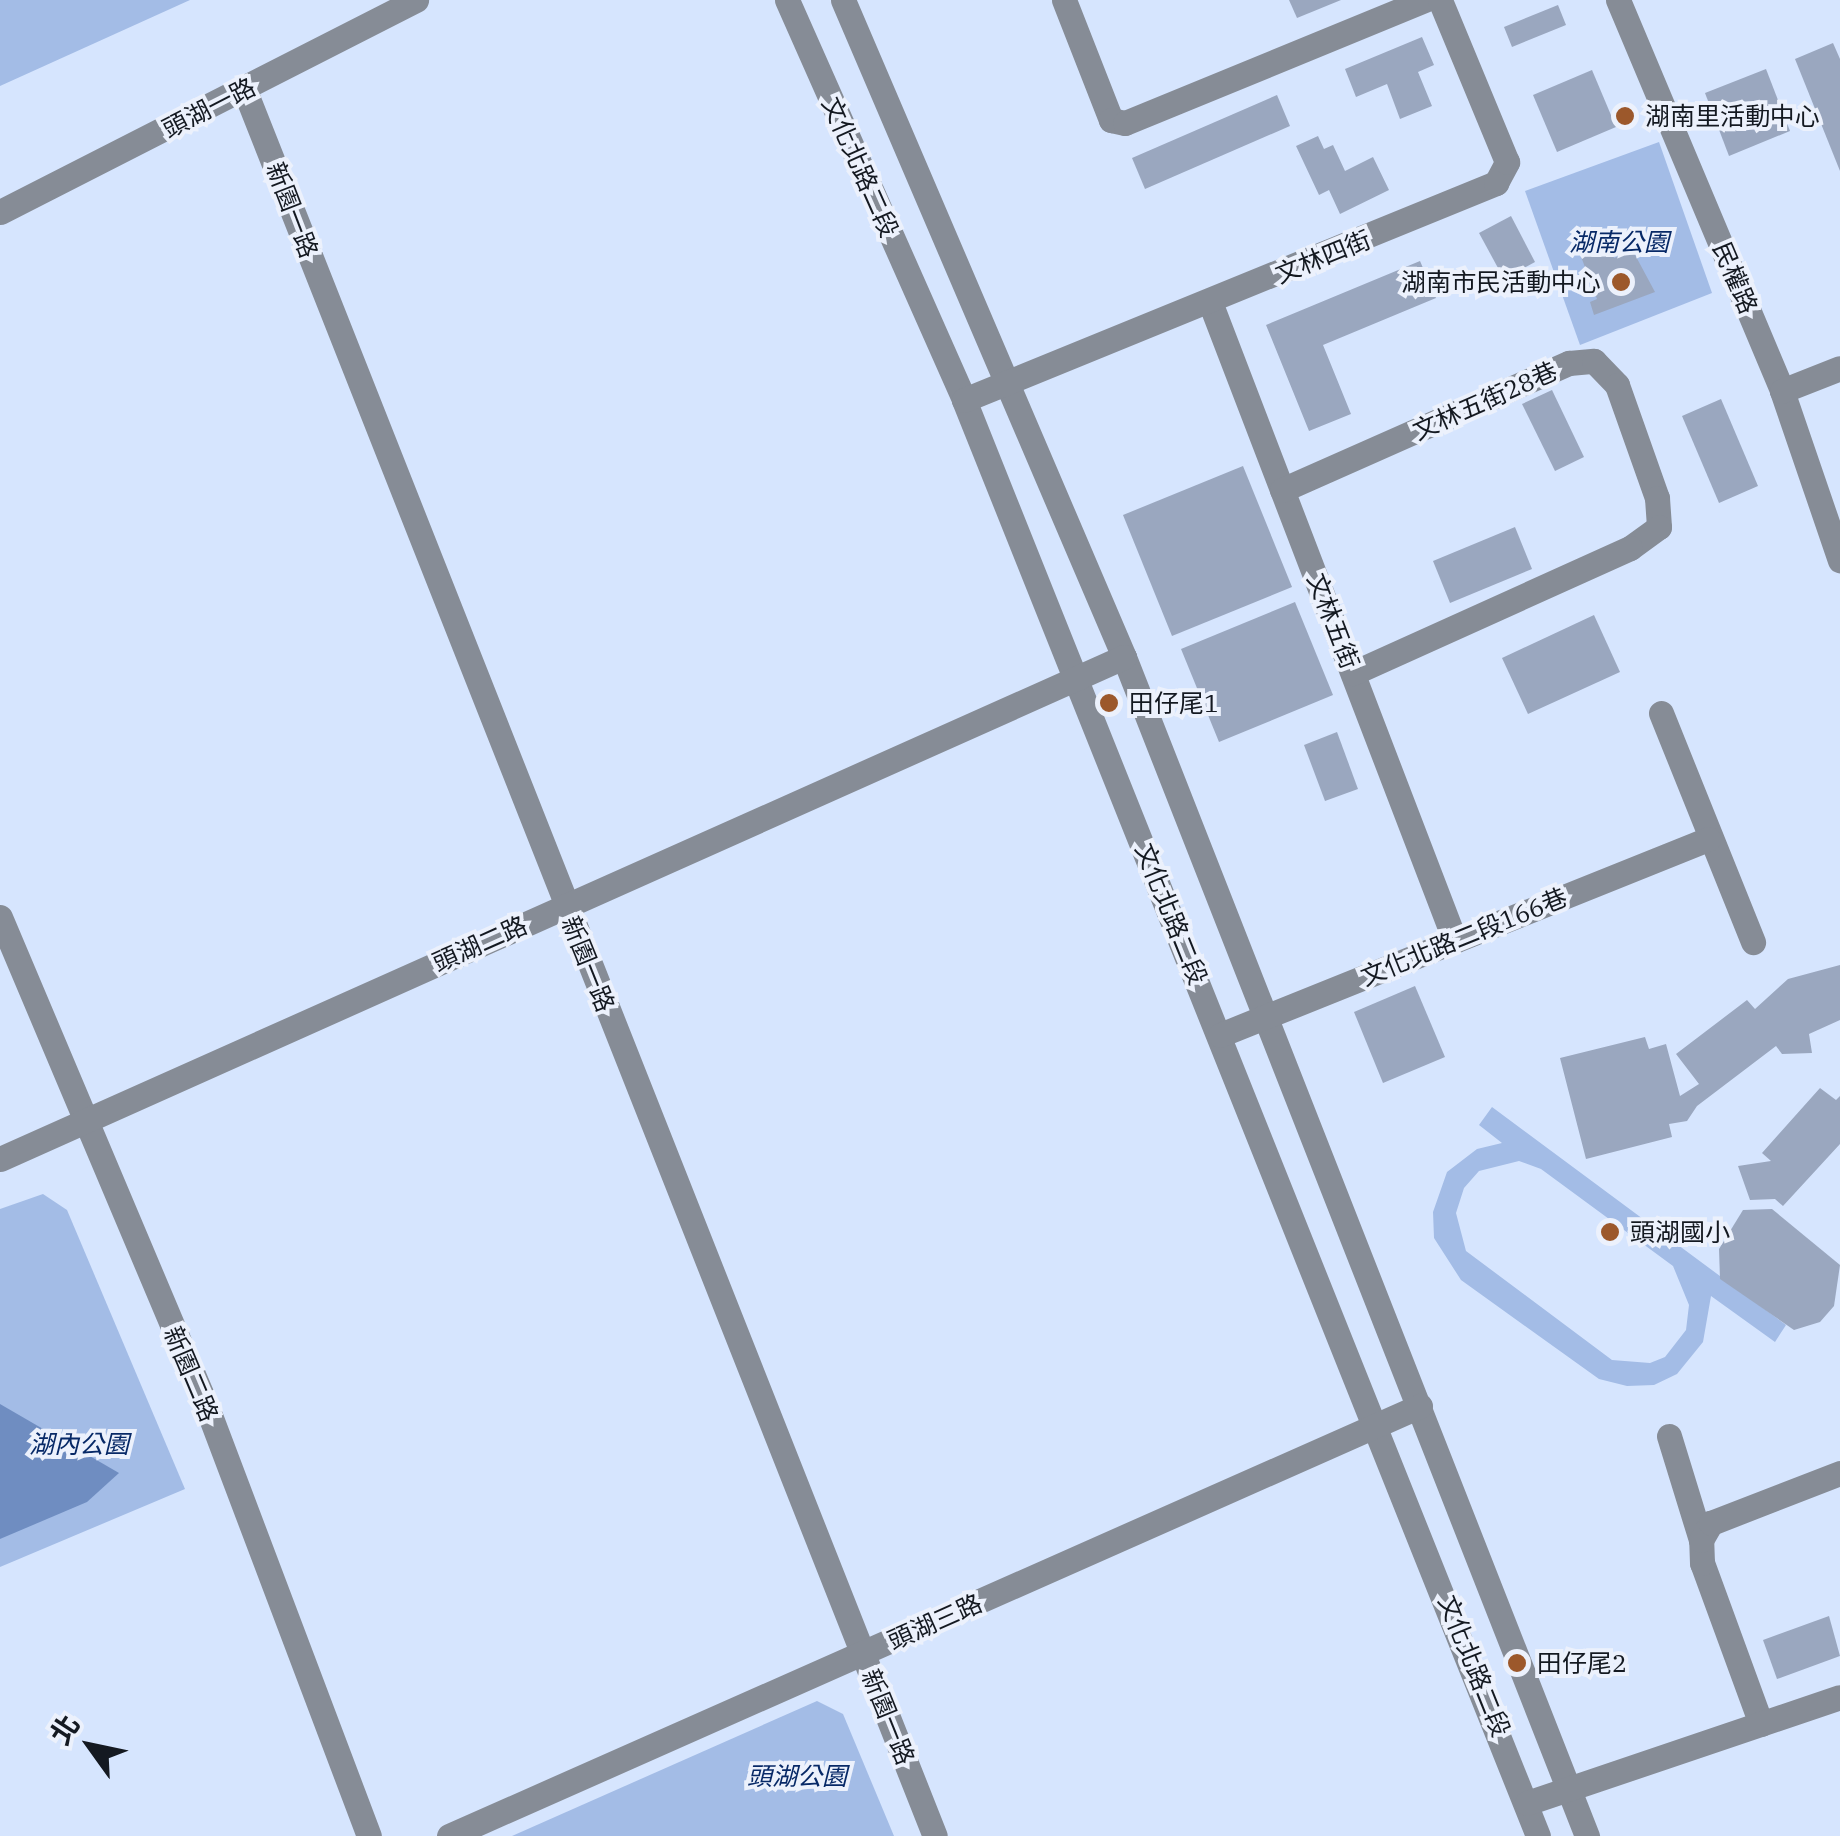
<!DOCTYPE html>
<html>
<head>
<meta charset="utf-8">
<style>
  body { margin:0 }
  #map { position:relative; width:1840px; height:1836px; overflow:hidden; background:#d6e5fe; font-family:"IBM Plex Serif","Noto Sans TC",serif }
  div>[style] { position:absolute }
  .green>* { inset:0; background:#a3bce6 }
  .water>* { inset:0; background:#6f8dc1 }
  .building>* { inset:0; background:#9aa7bf }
  .minor>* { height:25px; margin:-12.5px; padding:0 12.5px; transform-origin:12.5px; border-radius:12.5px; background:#868c96 }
  .dots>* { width:28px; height:28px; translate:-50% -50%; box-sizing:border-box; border:5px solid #ecf1fc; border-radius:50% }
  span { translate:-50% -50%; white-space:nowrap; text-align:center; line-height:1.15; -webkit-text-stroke:8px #ecf1fc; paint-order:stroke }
  .street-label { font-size:25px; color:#141921 }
  .poi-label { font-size:25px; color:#141921 }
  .left { translate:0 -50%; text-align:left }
  .right { translate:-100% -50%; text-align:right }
  .park-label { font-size:25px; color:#072967; font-style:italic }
  .north { position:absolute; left:40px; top:1696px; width:100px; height:100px; -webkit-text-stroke:8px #ecf1fc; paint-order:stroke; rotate:303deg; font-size:28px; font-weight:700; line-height:40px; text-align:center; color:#141921 }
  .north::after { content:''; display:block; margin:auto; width:35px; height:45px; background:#141921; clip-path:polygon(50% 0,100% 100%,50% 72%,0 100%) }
</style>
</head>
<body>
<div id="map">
  <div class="green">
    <div style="clip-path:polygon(0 0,190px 0,0 86px)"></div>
    <div style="clip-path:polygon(1659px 142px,1712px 293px,1580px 345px,1525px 191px)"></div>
    <div style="clip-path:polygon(evenodd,1492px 1107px,1786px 1325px,1775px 1342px,1711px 1296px,1703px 1342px,1677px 1374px,1654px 1385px,1627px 1386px,1599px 1379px,1461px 1280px,1434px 1238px,1433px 1212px,1447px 1172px,1477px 1149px,1502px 1143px,1479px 1125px,1492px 1107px,1519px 1161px,1541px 1169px,1673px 1266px,1689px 1305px,1686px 1330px,1665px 1357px,1650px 1363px,1612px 1360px,1466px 1251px,1456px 1213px,1464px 1188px,1479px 1171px,1519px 1161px)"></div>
    <div style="clip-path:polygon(43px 1194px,67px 1210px,185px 1489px,0 1567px,0 1209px)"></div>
    <div style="clip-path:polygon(817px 1701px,843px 1714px,894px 1836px,512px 1836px)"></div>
  </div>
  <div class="water">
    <div style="clip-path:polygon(0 1404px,119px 1473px,87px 1502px,0 1539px)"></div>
  </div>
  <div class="building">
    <div style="clip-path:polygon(1289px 0,1341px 0,1297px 18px)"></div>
    <div style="clip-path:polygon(1558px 5px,1566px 25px,1512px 47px,1504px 27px)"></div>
    <div style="clip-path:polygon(1422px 37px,1434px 65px,1418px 72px,1432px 106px,1400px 119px,1387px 84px,1356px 97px,1345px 69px)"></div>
    <div style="clip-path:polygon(1833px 43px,1840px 59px,1840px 171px,1795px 59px)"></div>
    <div style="clip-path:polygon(1766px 69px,1790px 131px,1729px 156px,1705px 93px)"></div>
    <div style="clip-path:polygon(1592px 70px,1616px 127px,1557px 152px,1533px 95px)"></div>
    <div style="clip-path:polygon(1277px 95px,1290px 126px,1145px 189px,1132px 158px)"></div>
    <div style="clip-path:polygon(1318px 136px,1324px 149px,1333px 145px,1345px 171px,1373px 157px,1389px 190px,1340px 214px,1329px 190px,1319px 195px,1296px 146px)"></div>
    <div style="clip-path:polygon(1511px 216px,1535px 262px,1504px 279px,1479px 233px)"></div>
    <div style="clip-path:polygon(1606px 235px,1614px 258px,1633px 251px,1655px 292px,1594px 315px,1590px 302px,1597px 299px,1577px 246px)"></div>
    <div style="clip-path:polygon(1420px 261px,1436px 298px,1323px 345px,1351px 414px,1309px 431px,1266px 325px)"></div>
    <div style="clip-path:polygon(1552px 390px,1584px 457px,1555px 471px,1522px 404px)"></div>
    <div style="clip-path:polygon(1721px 399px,1758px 486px,1719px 503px,1682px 416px)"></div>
    <div style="clip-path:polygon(1243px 466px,1292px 587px,1172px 636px,1123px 515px)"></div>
    <div style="clip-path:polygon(1515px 527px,1532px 569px,1450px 603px,1433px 561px)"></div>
    <div style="clip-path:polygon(1295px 602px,1333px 695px,1219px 742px,1181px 649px)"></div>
    <div style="clip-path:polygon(1594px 615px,1620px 672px,1528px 714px,1502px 658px)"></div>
    <div style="clip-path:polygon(1337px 732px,1358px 789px,1325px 801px,1304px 745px)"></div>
    <div style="clip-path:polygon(1840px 965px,1840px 1020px,1809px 1034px,1812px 1053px,1782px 1054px,1776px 1046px,1697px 1106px,1687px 1121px,1669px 1124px,1672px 1137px,1586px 1159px,1560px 1058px,1645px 1037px,1649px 1049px,1666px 1044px,1680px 1096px,1699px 1084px,1676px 1054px,1747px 1000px,1755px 1009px,1788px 979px)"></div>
    <div style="clip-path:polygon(1415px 986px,1445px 1057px,1383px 1083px,1354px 1012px)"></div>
    <div style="clip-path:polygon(1820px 1088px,1836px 1100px,1840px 1096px,1840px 1144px,1783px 1206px,1775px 1199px,1750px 1200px,1738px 1166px,1771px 1161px,1762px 1153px)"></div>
    <div style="clip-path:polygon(1772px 1209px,1840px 1265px,1834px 1306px,1820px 1322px,1794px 1330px,1720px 1279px,1719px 1249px,1743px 1210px)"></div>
    <div style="clip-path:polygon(1829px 1616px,1840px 1656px,1777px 1679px,1763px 1640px)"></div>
  </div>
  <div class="minor">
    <div style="left:787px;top:0;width:437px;rotate:66.1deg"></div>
    <div style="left:964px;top:400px;width:1546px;rotate:68.21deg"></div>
    <div style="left:843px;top:0;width:715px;rotate:66.84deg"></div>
    <div style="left:1124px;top:657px;width:1267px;rotate:68.56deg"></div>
    <div style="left:1064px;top:0;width:129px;rotate:68.6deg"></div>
    <div style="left:1111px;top:120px;width:14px;rotate:12deg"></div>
    <div style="left:1125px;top:123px;width:324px;rotate:-22.3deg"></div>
    <div style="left:1618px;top:0;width:424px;rotate:67.2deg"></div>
    <div style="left:1782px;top:391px;width:179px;rotate:71.1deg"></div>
    <div style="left:245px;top:91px;width:1876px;rotate:68.43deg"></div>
    <div style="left:0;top:212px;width:467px;rotate:-27deg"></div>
    <div style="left:1210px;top:302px;width:684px;rotate:69.02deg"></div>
    <div style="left:1782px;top:391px;width:62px;rotate:-21.6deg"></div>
    <div style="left:964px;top:400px;width:575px;rotate:-22.19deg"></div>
    <div style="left:1496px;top:183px;width:24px;rotate:-62deg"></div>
    <div style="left:1507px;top:162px;width:175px;rotate:-112.5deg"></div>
    <div style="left:1282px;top:490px;width:314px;rotate:-23.9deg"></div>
    <div style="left:1569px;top:363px;width:25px;rotate:-5deg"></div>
    <div style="left:1594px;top:361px;width:33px;rotate:46deg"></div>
    <div style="left:1617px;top:385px;width:120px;rotate:70.5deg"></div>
    <div style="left:1657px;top:498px;width:29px;rotate:86deg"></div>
    <div style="left:1659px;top:527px;width:36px;rotate:144deg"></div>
    <div style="left:1630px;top:548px;width:304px;rotate:155.7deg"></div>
    <div style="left:1661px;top:713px;width:247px;rotate:68.1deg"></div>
    <div style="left:0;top:917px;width:535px;rotate:67.12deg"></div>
    <div style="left:208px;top:1410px;width:455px;rotate:69.3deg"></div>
    <div style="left:1220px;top:1035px;width:526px;rotate:-21.88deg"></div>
    <div style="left:0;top:1159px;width:1231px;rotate:-24.07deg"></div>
    <div style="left:1669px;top:1436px;width:109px;rotate:72.9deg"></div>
    <div style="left:1761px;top:1724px;width:171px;rotate:-110.1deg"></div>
    <div style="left:1702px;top:1563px;width:23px;rotate:-92deg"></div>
    <div style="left:1701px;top:1540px;width:20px;rotate:-60deg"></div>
    <div style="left:1711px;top:1523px;width:138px;rotate:-21.2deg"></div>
    <div style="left:1527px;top:1803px;width:330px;rotate:-18.7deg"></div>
    <div style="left:449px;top:1836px;width:1062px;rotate:-23.89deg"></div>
  </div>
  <div class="dots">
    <div style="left:1625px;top:116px;background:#9c582b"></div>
    <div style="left:1621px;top:282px;background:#9c582b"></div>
    <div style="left:1109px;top:703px;background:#9c582b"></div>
    <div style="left:1610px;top:1232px;background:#9c582b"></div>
    <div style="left:1517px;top:1663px;background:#9c582b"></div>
  </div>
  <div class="street-label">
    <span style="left:209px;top:108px;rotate:-27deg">頭湖一路</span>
    <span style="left:860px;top:167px;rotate:66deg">文化北路二段</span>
    <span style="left:292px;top:210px;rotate:69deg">新園一路</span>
    <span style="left:1323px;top:257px;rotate:-22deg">文林四街</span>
    <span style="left:1735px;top:278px;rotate:67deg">民權路</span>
    <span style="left:1485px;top:401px;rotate:-24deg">文林五街28巷</span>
    <span style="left:1333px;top:621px;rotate:69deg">文林五街</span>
    <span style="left:1171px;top:914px;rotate:68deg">文化北路二段</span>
    <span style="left:1464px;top:937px;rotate:-22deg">文化北路二段166巷</span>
    <span style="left:480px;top:944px;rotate:-24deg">頭湖二路</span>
    <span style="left:588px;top:964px;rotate:68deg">新園一路</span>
    <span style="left:191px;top:1374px;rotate:67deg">新園二路</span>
    <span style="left:935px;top:1622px;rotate:-24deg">頭湖三路</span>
    <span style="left:1474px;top:1666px;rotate:68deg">文化北路二段</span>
    <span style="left:888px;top:1717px;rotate:68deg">新園一路</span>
  </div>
  <div class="poi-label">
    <span class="left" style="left:1645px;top:116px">湖南里活動中心</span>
    <span class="right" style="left:1601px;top:282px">湖南市民活動中心</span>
    <span class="left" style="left:1129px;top:703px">田仔尾1</span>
    <span class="left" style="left:1630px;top:1232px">頭湖國小</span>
    <span class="left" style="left:1537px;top:1663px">田仔尾2</span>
  </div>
  <div class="park-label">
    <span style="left:1619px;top:242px">湖南公園</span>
    <span style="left:79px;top:1444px">湖內公園</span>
    <span style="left:797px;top:1776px">頭湖公園</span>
  </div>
  <div class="north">北</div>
</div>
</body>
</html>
